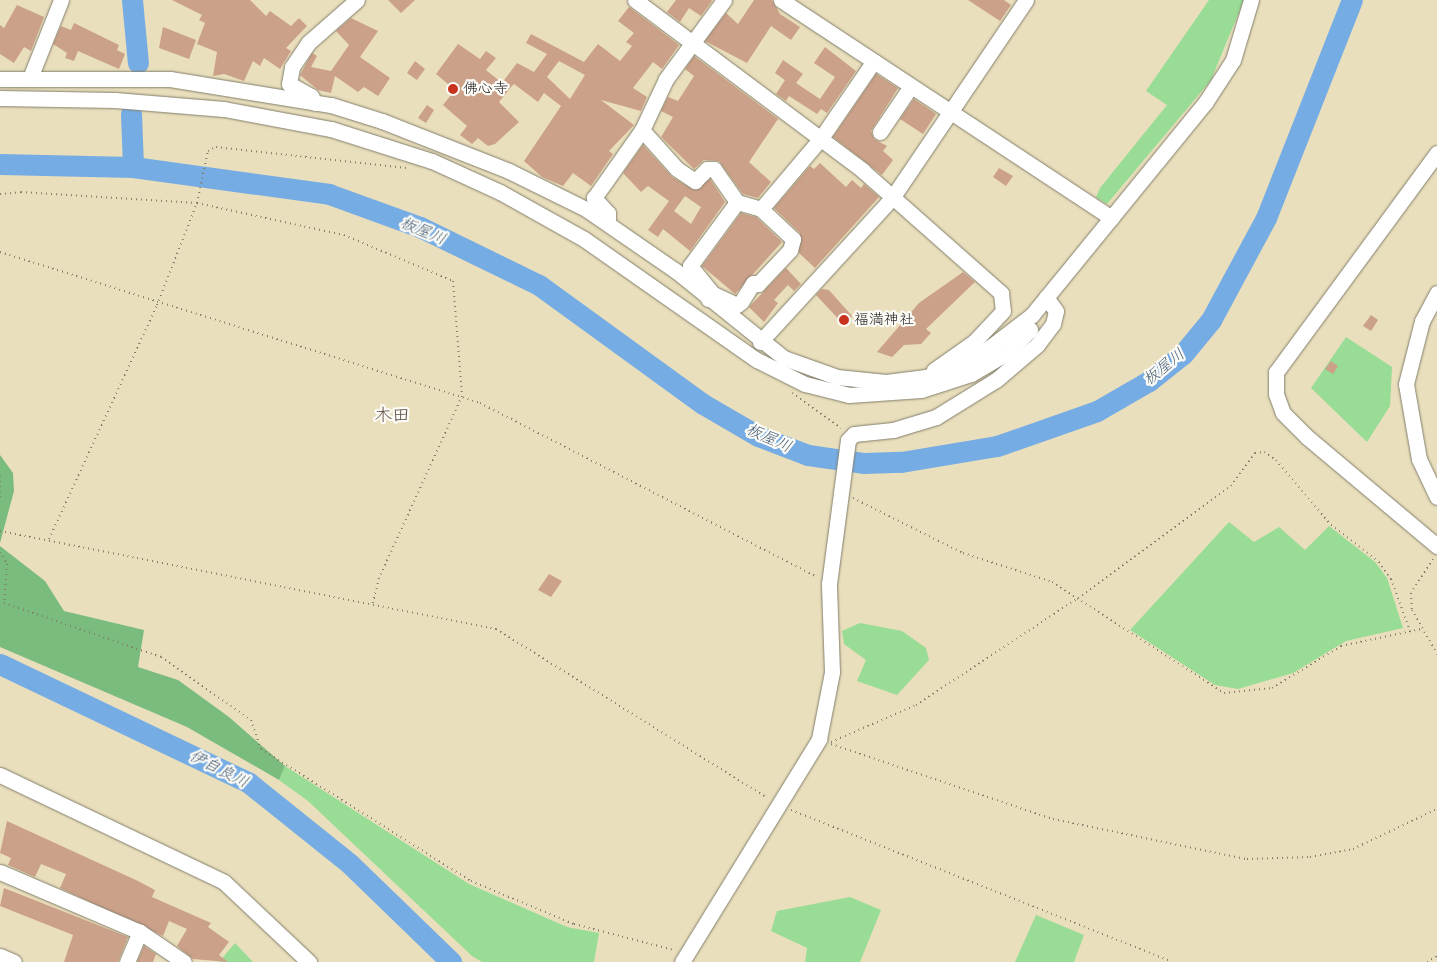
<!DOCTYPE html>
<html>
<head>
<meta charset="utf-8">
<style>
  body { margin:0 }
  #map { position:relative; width:1437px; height:962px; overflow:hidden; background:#e9dfbc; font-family:Itim,"Klee One",sans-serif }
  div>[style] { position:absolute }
  .green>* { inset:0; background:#98dc95 }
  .forest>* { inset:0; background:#7abc7e }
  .river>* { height:21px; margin:-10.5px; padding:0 10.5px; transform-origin:10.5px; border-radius:10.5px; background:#76ace4 }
  .building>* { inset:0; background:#cca189 }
  .path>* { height:2px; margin-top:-1px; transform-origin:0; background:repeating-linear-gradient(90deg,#827e6c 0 1px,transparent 0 5px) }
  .roads { filter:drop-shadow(0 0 1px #827e6c) drop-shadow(0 0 1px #827e6c) }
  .minor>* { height:15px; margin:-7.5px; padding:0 7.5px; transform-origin:7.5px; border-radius:7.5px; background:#fff }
  .dots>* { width:14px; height:14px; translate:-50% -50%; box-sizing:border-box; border:2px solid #fdfcf7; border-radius:50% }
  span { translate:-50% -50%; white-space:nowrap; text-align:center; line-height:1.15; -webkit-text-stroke:4.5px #fdfcf7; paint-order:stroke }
  .poi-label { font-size:15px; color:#1c1c1c }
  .left { translate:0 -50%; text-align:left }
  .water-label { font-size:16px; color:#445d76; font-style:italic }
  .quarter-label { font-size:18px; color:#5a4b42 }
</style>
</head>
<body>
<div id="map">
  <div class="green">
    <div style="clip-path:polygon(1209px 0,1244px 0,1211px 80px,1107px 204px,1096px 197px,1100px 188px,1167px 105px,1146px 91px)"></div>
    <div style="clip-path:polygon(1346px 337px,1392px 367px,1390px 406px,1367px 442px,1311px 388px)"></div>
    <div style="clip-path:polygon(1229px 522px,1254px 542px,1279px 527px,1305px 550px,1329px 526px,1375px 562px,1387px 578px,1403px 628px,1346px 641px,1293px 673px,1238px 689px,1215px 685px,1130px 630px)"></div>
    <div style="clip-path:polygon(860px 623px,902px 631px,926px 648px,929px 660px,897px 695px,857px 681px,866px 660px,844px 644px,842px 631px)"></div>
    <div style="clip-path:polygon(285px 766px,469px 884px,567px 927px,599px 933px,594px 962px,482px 962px,472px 956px,308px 801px,279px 780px)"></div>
    <div style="clip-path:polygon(850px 897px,881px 910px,860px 962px,805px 962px,807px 948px,771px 931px,777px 911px)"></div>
    <div style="clip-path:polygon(1036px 915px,1084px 935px,1074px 962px,1015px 962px)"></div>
    <div style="clip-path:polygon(235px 943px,253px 962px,219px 962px)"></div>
  </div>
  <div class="forest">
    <div style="clip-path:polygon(0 455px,13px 473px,14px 491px,0 543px)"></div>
    <div style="clip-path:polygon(0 546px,45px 581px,64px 611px,144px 630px,138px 667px,178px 680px,229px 717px,285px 766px,279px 780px,187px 727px,0 647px)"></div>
  </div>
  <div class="river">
    <div style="left:132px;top:0;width:63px;rotate:84.6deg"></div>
    <div style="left:131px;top:114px;width:53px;rotate:87.8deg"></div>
    <div style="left:0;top:164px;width:133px;rotate:1.3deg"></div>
    <div style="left:133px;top:167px;width:198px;rotate:7.8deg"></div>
    <div style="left:329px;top:194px;width:97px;rotate:19.9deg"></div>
    <div style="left:420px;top:227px;width:132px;rotate:26deg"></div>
    <div style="left:539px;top:285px;width:203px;rotate:36deg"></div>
    <div style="left:703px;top:404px;width:64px;rotate:30.2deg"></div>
    <div style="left:758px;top:436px;width:53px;rotate:20.8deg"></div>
    <div style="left:808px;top:455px;width:57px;rotate:8.1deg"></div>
    <div style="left:864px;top:463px;width:37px;rotate:-2deg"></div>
    <div style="left:901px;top:462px;width:97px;rotate:-9.5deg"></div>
    <div style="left:997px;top:446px;width:106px;rotate:-19.3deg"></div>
    <div style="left:1097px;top:411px;width:60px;rotate:-30deg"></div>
    <div style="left:1149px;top:381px;width:43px;rotate:-38.5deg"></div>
    <div style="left:1183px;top:354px;width:44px;rotate:-50.5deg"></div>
    <div style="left:1211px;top:320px;width:116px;rotate:-61.7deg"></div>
    <div style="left:1266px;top:218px;width:234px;rotate:-68.5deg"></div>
    <div style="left:0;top:664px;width:276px;rotate:25.5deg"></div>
    <div style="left:249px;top:783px;width:129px;rotate:38.7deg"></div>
    <div style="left:350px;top:864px;width:141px;rotate:44.1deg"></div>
  </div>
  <div class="building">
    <div style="clip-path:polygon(172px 0,250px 0,266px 16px,270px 11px,291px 26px,299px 18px,307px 26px,286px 48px,291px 51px,280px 69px,264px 58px,260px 66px,253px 61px,244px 81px,224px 74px,213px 76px,217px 52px,197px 44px,205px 23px,199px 20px,202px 15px)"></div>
    <div style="clip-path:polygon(388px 0,415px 0,401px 13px)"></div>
    <div style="clip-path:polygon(676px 0,711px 0,712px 1px,701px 16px,689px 8px,680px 22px,667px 12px)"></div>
    <div style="clip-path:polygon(754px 0,772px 0,780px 14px,800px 27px,791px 40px,771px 26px,747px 63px,705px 41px,726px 13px,738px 24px)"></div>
    <div style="clip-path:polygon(968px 0,1004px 0,1011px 5px,1000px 21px)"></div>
    <div style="clip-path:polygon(17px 5px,44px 17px,31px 51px,24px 47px,14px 63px,0 54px,0 25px,4px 28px)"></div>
    <div style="clip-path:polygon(evenodd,629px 7px,679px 45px,662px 69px,653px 62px,633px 88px,647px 97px,641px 111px,601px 100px,634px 125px,609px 151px,613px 154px,591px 186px,573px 173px,563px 186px,542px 177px,524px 161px,561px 106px,544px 93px,538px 102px,514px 84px,511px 87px,499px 102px,519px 122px,495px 144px,488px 146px,478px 138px,472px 144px,460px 135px,467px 126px,443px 105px,455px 90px,436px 74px,458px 44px,480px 59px,486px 51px,496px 58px,486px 70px,502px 83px,517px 63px,534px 72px,547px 54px,526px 43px,531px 34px,584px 62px,598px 44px,620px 61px,632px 46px,626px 42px,634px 33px,618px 21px,629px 7px,559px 61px,585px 75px,570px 99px,547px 77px,559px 61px)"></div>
    <div style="clip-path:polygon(351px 18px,378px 31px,360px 57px,390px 78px,378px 96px,364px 87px,358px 92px,335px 76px,331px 93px,318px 90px,300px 75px,312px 53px,317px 56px,311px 67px,331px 71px,349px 45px,336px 31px)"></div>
    <div style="clip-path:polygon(74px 23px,119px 45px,117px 50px,125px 54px,119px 69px,78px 51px,74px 61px,65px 58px,67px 53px,53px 44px,61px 26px,71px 30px)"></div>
    <div style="clip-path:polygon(163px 27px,196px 40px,189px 59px,159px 48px)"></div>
    <div style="clip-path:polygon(825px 47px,856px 71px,827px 113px,821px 109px,817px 114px,789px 96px,786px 101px,776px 94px,785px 80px,775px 73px,783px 60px,803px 74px,796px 83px,820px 99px,835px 77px,814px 63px)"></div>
    <div style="clip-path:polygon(694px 56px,778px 119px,749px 162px,771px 182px,758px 198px,743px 194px,719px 161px,704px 160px,694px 169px,661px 137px,673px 117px,661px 111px,668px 97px,678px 101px,694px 76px,685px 69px)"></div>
    <div style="clip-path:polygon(415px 61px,425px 69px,417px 80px,407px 73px)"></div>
    <div style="clip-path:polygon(876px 74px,898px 88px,871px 131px,874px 139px,887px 146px,883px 151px,893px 160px,882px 175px,833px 137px)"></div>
    <div style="clip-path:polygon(914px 99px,936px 114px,923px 134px,900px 119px)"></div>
    <div style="clip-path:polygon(427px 105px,434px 110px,426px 123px,418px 118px)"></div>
    <div style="clip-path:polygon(evenodd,643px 145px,672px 177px,694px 190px,710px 179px,725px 202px,690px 251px,663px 229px,658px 237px,648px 230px,669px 201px,648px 186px,641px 192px,623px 173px,643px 145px,685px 196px,701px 207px,691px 224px,674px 211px,685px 196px)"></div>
    <div style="clip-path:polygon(820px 163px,846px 187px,852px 180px,861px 188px,864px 184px,879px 197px,815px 268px,799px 253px,800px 233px,774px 208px,810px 166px,814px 169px)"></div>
    <div style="clip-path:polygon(999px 168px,1013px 176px,1006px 186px,993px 177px)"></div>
    <div style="clip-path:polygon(741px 213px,756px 217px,782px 242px,735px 294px,702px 266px)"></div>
    <div style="clip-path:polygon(786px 268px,801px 284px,794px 291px,788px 285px,774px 300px,778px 303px,764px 322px,749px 307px)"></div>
    <div style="clip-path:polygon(963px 272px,975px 282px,926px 329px,931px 333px,921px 344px,904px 345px,892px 357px,877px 352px,919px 303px)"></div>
    <div style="clip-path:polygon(822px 289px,829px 290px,852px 316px,844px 325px,816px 295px)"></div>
    <div style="clip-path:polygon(1371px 315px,1378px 320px,1371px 331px,1363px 326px)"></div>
    <div style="clip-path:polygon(1331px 361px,1338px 366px,1333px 374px,1325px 369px)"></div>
    <div style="clip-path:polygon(549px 574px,562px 581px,551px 597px,538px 590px)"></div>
    <div style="clip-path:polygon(7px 821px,138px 881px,155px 890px,152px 897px,211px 923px,208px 927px,229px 942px,219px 955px,228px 962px,193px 959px,177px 946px,187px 929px,169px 921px,163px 936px,60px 888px,66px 874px,41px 864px,35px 877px,8px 865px,11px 858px,0 853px)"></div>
    <div style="clip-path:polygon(4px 888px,128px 937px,118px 962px,64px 962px,73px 935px,0 906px)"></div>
    <div style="clip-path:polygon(144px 946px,156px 954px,153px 962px,137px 962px)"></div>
  </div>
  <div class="path">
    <div style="left:0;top:194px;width:21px;rotate:-5deg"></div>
    <div style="left:21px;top:192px;width:176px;rotate:3.6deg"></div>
    <div style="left:197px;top:203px;width:150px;rotate:12.3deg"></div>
    <div style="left:344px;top:235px;width:118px;rotate:22.9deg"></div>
    <div style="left:453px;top:281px;width:115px;rotate:85.5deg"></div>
    <div style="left:462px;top:396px;width:200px;rotate:114.5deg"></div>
    <div style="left:379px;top:578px;width:29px;rotate:104deg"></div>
    <div style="left:0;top:252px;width:503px;rotate:17.46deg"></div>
    <div style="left:480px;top:403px;width:379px;rotate:27.3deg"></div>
    <div style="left:792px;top:393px;width:60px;rotate:35.5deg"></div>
    <div style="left:0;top:476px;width:25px;rotate:90deg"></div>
    <div style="left:853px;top:498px;width:123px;rotate:26.6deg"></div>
    <div style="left:963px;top:553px;width:94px;rotate:18deg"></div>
    <div style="left:1052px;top:582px;width:205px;rotate:32.8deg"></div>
    <div style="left:1224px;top:693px;width:48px;rotate:-5.9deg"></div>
    <div style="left:1272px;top:688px;width:81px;rotate:-31.3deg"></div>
    <div style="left:1341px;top:646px;width:82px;rotate:-12deg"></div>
    <div style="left:0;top:531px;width:506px;rotate:11.18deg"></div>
    <div style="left:496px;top:629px;width:319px;rotate:31.9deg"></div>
    <div style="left:49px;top:539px;width:258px;rotate:-65.2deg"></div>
    <div style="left:157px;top:305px;width:110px;rotate:-68.6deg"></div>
    <div style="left:197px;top:203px;width:53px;rotate:-78.1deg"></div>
    <div style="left:208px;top:151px;width:9px;rotate:-27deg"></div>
    <div style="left:216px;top:147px;width:192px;rotate:6.3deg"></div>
    <div style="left:0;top:552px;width:14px;rotate:60deg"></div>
    <div style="left:7px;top:564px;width:39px;rotate:94deg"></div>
    <div style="left:4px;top:603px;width:166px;rotate:19deg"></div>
    <div style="left:161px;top:657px;width:110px;rotate:35deg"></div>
    <div style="left:251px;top:720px;width:31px;rotate:71deg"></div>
    <div style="left:261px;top:749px;width:248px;rotate:32.2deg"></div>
    <div style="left:471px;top:881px;width:112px;rotate:22.7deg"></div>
    <div style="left:574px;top:924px;width:103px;rotate:14.6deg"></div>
    <div style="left:1433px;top:559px;width:40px;rotate:122.9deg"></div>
    <div style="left:1411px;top:593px;width:17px;rotate:87deg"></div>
    <div style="left:1412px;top:610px;width:51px;rotate:60.4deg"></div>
    <div style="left:831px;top:742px;width:93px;rotate:-23.5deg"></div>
    <div style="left:916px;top:705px;width:194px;rotate:-33.4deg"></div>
    <div style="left:1078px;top:598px;width:190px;rotate:-36.2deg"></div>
    <div style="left:1231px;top:486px;width:41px;rotate:-54deg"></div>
    <div style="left:1255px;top:453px;width:9px;rotate:-6deg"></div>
    <div style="left:1264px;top:452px;width:14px;rotate:34deg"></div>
    <div style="left:1276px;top:460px;width:85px;rotate:49.8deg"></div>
    <div style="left:1331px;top:525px;width:61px;rotate:37.6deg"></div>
    <div style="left:1379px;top:562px;width:21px;rotate:55deg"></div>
    <div style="left:1391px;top:579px;width:55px;rotate:69.9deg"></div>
    <div style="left:831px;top:744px;width:234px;rotate:18.7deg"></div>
    <div style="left:1053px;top:819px;width:198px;rotate:11.7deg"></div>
    <div style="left:1247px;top:859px;width:63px;rotate:-1.8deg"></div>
    <div style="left:1310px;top:857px;width:44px;rotate:-10.5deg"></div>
    <div style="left:1353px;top:849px;width:93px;rotate:-25.5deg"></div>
    <div style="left:791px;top:810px;width:410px;rotate:21.7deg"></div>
    <div style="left:1427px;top:962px;width:12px;rotate:-31deg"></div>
  </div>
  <div class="roads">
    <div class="minor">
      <div style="left:635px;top:0;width:284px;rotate:36.8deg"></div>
      <div style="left:862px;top:170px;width:186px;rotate:41.5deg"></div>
      <div style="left:1001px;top:293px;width:18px;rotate:84deg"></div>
      <div style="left:1003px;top:311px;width:42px;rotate:133.1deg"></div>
      <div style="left:974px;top:342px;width:49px;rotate:145deg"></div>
      <div style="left:781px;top:0;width:396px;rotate:33.4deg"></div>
      <div style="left:30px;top:78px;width:84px;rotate:-68.3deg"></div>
      <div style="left:0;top:79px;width:170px"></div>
      <div style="left:170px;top:79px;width:163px;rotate:9.2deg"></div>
      <div style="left:331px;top:105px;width:53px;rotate:17.4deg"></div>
      <div style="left:382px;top:121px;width:136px;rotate:21.5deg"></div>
      <div style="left:509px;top:171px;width:86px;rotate:26.3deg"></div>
      <div style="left:586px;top:209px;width:109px;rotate:34.6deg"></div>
      <div style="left:676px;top:271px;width:139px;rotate:38.9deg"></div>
      <div style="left:784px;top:358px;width:56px;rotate:19.7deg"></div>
      <div style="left:837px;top:377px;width:49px;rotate:5.8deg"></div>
      <div style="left:886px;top:382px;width:40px;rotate:-7.1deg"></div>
      <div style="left:926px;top:377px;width:44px;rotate:-17.2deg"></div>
      <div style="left:968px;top:364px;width:81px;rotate:-37.4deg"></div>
      <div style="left:1032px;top:315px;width:274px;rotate:-50.8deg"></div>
      <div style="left:1205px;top:103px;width:51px;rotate:-56.9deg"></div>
      <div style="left:1233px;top:60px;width:63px;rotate:-73.3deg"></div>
      <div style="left:0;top:98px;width:115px;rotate:1deg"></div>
      <div style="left:115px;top:100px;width:109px;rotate:4.7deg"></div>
      <div style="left:224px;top:109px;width:109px;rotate:10.6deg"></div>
      <div style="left:331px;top:129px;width:106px;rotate:17.6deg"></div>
      <div style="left:432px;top:161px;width:75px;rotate:24.5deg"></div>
      <div style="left:500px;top:192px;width:96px;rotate:29.2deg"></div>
      <div style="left:584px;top:239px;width:211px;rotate:35deg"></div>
      <div style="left:757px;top:360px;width:54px;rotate:26.6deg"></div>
      <div style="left:805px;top:384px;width:45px;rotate:14deg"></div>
      <div style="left:849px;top:395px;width:72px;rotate:-4deg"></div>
      <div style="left:921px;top:390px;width:52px;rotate:-17.7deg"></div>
      <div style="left:971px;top:374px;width:42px;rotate:-30.3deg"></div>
      <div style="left:1007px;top:353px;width:33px;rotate:-45deg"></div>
      <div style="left:315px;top:103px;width:8px;rotate:-120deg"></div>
      <div style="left:311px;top:96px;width:25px;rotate:-151deg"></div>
      <div style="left:289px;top:84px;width:17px;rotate:-80deg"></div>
      <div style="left:292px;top:67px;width:29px;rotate:-56deg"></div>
      <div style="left:308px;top:43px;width:65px;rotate:-41.3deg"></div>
      <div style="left:642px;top:130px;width:52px;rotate:48.1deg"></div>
      <div style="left:677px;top:169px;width:22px;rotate:34deg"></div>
      <div style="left:695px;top:181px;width:17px;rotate:-45deg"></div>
      <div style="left:707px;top:169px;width:7px"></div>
      <div style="left:714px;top:169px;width:40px;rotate:55.1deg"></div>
      <div style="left:737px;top:202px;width:25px;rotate:16deg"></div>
      <div style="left:761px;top:209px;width:44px;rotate:43.2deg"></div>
      <div style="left:793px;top:239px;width:11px;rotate:105deg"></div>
      <div style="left:790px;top:250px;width:47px;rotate:133.3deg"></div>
      <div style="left:758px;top:284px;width:5px;rotate:-169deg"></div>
      <div style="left:753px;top:283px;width:22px;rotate:122deg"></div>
      <div style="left:741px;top:302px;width:5px;rotate:143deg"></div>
      <div style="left:737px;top:305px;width:26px;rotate:-155deg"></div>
      <div style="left:713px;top:294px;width:7px;rotate:135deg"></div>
      <div style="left:880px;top:132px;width:55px;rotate:-56deg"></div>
      <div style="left:1437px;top:153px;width:272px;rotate:126.3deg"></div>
      <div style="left:1276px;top:372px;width:22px;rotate:90deg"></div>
      <div style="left:1276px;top:394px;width:20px;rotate:70deg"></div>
      <div style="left:1283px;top:413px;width:34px;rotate:45deg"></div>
      <div style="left:1307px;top:437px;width:170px;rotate:40deg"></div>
      <div style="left:761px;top:209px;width:93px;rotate:-49.8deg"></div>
      <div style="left:821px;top:138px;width:93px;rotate:-55.5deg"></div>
      <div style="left:608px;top:223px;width:10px;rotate:-90deg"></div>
      <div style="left:608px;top:213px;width:21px;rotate:-133deg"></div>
      <div style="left:594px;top:198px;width:83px;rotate:-54.8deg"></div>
      <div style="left:642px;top:130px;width:56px;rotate:-64.8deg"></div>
      <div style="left:666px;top:79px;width:98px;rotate:-53.7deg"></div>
      <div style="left:712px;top:293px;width:35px;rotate:-129deg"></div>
      <div style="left:690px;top:266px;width:79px;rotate:-53.7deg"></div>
      <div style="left:1437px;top:293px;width:32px;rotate:118deg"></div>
      <div style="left:1422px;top:321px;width:65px;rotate:104.3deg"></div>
      <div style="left:1406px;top:384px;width:76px;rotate:80.2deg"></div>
      <div style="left:1419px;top:459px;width:42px;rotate:64.7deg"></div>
      <div style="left:760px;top:342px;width:195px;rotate:-47.5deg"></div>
      <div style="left:892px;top:198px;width:239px;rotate:-55.9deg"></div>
      <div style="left:0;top:775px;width:248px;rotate:25.5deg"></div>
      <div style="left:224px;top:882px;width:117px;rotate:43.3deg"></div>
      <div style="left:0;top:872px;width:152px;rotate:23.2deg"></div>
      <div style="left:140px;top:932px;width:53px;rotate:34.3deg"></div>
      <div style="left:0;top:956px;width:15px;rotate:23deg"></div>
      <div style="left:127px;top:962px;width:33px;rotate:-67deg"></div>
      <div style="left:682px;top:962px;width:262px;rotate:-58.4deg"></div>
      <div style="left:819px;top:739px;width:68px;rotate:-79deg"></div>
      <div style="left:832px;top:672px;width:88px;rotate:-92deg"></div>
      <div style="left:829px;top:584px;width:145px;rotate:-82.5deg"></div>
      <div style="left:848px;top:440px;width:8px;rotate:-45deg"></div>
      <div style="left:854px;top:434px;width:39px;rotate:-6deg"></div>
      <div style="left:893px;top:430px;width:45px;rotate:-16.8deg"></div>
      <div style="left:936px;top:417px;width:70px;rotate:-31.7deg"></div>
      <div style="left:996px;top:380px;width:54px;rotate:-40.5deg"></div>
      <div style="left:1037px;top:345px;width:26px;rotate:-53deg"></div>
      <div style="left:1053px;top:324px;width:13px;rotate:-77deg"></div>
      <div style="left:1056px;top:311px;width:17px;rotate:-126deg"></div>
    </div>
  </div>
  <div class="dots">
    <div style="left:453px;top:89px;background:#c8321e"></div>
    <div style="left:844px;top:320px;background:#c8321e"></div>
  </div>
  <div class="poi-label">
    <span class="left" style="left:463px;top:89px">佛心寺</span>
    <span class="left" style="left:854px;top:320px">福満神社</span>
  </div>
  <div class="water-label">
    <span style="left:423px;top:231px;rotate:23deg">板屋川</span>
    <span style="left:1164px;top:367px;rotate:-39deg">板屋川</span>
    <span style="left:769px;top:438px;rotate:24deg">板屋川</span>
    <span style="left:219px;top:769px;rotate:27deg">伊自良川</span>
  </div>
  <div class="quarter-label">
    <span style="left:392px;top:415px">木田</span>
  </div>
</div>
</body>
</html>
